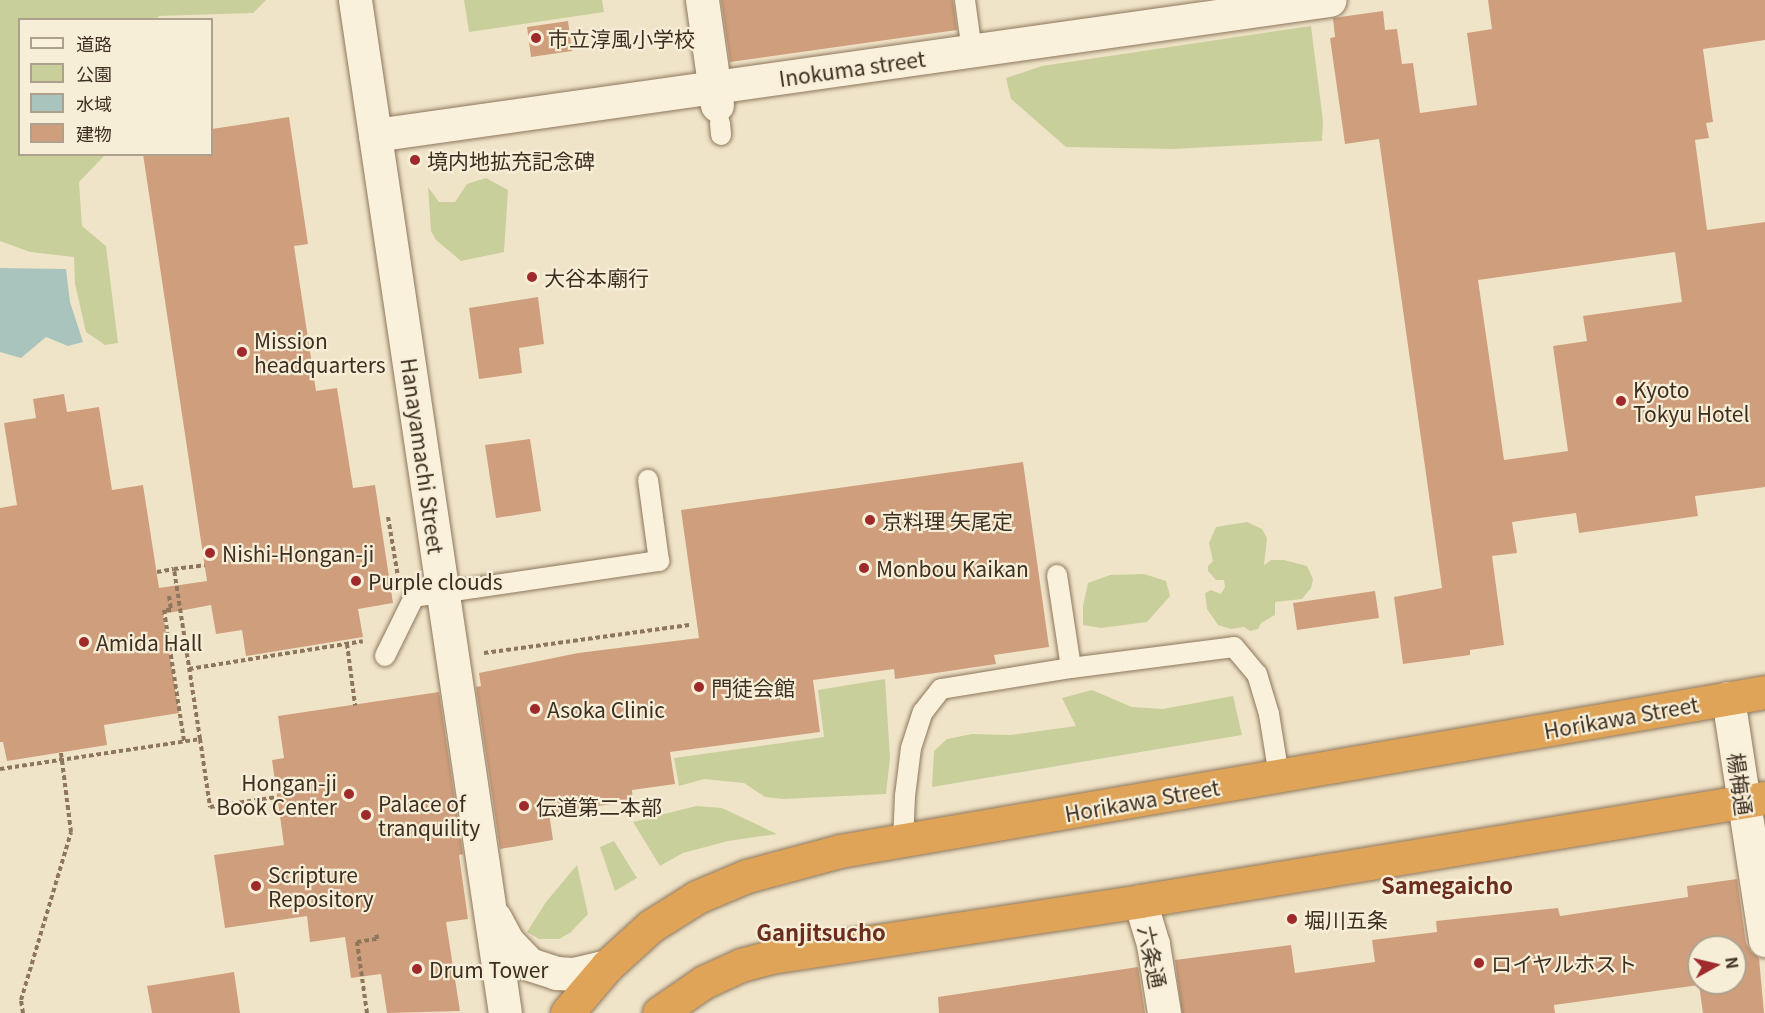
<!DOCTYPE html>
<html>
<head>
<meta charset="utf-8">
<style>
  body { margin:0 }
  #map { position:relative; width:1765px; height:1013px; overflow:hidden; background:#f0e4c8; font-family:Georgia,"Noto Sans JP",serif }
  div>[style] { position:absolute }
  .green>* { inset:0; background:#c9cf9b }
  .water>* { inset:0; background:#a9c4bc }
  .building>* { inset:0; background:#cf9f7d }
  .path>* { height:4px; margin-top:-2px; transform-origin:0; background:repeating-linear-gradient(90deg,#8d765c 0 4.5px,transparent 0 7.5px) }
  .roads { filter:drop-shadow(0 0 2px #8d765c) drop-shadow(0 0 2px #8d765c) }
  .lane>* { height:20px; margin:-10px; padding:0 10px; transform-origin:10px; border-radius:10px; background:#faf1dc }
  .street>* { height:33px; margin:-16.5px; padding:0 16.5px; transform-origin:16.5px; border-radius:16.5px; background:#faf1dc }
  .secondary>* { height:33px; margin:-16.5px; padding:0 16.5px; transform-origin:16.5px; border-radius:16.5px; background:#faf1dc }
  .highway>* { height:33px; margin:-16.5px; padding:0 16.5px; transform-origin:16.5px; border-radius:16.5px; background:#e0a458 }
  .dots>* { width:16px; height:16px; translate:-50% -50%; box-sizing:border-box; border:3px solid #f7eed8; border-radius:50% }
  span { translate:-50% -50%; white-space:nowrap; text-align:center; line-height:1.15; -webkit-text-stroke:4.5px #f7eed8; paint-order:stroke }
  .poi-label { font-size:21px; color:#3d2e20 }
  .left { translate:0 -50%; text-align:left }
  .right { translate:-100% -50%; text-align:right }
  .street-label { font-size:21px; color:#3d2e20 }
  .neighbourhood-label { font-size:22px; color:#6b2e1e; font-weight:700 }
  .legend { position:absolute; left:18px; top:18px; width:195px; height:138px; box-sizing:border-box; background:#f7eed8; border:2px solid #ada18e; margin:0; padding:8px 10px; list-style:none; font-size:18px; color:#3d2e20 }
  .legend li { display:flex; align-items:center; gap:12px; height:30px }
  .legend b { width:30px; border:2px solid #ada18e }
  .north { position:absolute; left:1687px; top:935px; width:60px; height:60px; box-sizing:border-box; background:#f7eed8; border:2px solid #ada18e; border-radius:50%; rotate:82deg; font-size:16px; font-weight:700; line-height:24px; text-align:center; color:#3d2e20 }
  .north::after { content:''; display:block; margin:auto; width:21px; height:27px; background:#9e2a2b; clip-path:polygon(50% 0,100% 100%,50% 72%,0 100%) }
</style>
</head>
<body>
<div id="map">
  <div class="green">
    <div style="clip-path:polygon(0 0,266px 0,253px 13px,159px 16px,156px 20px,20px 20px,20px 154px,105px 155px,79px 182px,82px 226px,106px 246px,118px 343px,105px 345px,86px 332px,75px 284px,74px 257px,30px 252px,0 241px)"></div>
    <div style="clip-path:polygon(464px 0,602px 0,604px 12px,469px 32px)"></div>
    <div style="clip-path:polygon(1311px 26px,1323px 121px,1322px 141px,1172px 149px,1066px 147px,1011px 99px,1006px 78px,1042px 66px)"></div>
    <div style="clip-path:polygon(486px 178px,508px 190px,504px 252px,461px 261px,436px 240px,431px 231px,428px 187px,439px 202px,455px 202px,467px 184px)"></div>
    <div style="clip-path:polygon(1247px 522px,1262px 529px,1267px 538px,1264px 565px,1271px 560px,1284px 560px,1307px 566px,1313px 579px,1311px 588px,1302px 599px,1275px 602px,1275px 615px,1261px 623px,1258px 629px,1250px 631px,1244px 627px,1231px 629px,1218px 625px,1207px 609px,1205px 593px,1211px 590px,1221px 594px,1225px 587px,1224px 580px,1216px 580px,1208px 571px,1208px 566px,1213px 561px,1209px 543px,1216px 527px)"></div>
    <div style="clip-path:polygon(1144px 574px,1166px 581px,1170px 596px,1147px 622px,1101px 628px,1083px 625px,1083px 606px,1088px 583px,1110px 575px)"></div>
    <div style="clip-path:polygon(885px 679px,890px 758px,886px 794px,783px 799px,765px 797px,744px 783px,704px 779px,679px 786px,674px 758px,824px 737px,818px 690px)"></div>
    <div style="clip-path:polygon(1092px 690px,1132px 707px,1163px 709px,1233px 696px,1242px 735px,932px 787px,934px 751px,947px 739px,972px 734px,1010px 735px,1076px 726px,1062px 698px)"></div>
    <div style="clip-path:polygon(696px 806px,722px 808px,777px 834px,728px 841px,683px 853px,660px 866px,633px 822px)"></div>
    <div style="clip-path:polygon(614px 841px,637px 878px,615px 891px,600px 847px)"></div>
    <div style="clip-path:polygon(577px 865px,588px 914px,570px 933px,559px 939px,539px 939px,527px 932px,546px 902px)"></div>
  </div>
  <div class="water">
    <div style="clip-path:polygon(0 268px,66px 269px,70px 302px,83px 342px,68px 346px,46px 337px,21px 358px,0 352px)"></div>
  </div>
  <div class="building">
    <div style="clip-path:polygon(721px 0,953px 0,957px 30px,730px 62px)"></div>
    <div style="clip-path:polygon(evenodd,1488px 0,1765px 0,1765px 40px,1703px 49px,1713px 122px,1706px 123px,1709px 138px,1695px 140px,1707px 230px,1765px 222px,1765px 487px,1695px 496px,1698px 516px,1579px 533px,1576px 513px,1512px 522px,1517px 553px,1492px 556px,1504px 645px,1470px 650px,1470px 655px,1403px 664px,1394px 597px,1442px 588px,1379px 139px,1345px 144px,1330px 38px,1335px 37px,1333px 18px,1383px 11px,1385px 30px,1397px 29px,1402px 64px,1413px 63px,1420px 113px,1477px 105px,1467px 33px,1492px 29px,1488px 0,1675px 252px,1682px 302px,1583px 316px,1587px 341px,1553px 346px,1568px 451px,1504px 460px,1478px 280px,1675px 252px)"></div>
    <div style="clip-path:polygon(568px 21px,572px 51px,531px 57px,527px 27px)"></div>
    <div style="clip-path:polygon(289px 117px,308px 244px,294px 246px,316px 391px,337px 388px,353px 488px,375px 485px,393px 603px,358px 609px,363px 637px,246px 656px,242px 630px,216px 634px,211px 605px,163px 614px,179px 713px,104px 725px,107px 745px,7px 761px,3px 742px,0 742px,0 508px,17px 505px,4px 423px,36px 418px,33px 399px,64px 394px,67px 412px,99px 407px,112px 490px,143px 485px,159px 588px,207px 581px,143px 154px,212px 154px,212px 129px)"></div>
    <div style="clip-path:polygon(538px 297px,544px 344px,519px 348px,522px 373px,479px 379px,469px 308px)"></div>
    <div style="clip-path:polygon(530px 439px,541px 511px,496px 518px,485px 445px)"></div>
    <div style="clip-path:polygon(1023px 462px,1049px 647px,994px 655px,996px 664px,895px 679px,894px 669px,813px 680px,820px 732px,670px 752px,675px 784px,632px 790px,633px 801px,549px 813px,553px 840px,500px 849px,476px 687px,481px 686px,479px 673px,578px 653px,699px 638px,681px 510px)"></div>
    <div style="clip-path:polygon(1375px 591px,1379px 618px,1297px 630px,1293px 603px)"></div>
    <div style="clip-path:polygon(439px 692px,463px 854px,459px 855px,468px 919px,446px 922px,460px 1011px,387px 1013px,381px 974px,351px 978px,345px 937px,310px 942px,307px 916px,225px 928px,214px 855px,284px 845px,272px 760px,284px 758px,278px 716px)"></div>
    <div style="clip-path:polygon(evenodd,1737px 879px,1746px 943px,1751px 952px,1759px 958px,1764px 1013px,1703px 1013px,1699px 985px,1554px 1005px,1555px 1013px,1182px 1013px,1175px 960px,1291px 945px,1295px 973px,1375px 962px,1372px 940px,1437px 932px,1436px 921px,1558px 908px,1560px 916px,1688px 897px,1687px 886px,1737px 879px,1699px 947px,1735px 947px,1735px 983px,1699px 983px,1699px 947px)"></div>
    <div style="clip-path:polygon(1138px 967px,1145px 1013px,939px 1013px,938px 997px)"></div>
    <div style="clip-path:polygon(234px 972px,240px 1013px,152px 1013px,147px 986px)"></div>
  </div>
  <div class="path">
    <div style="left:388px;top:517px;width:61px;rotate:80.5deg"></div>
    <div style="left:157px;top:572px;width:17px;rotate:-10deg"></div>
    <div style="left:169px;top:596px;width:14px;rotate:82deg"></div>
    <div style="left:171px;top:610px;width:7px;rotate:180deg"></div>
    <div style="left:164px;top:610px;width:133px;rotate:81.3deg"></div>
    <div style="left:347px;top:644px;width:62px;rotate:82.5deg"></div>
    <div style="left:484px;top:653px;width:207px;rotate:-7.8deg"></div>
    <div style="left:189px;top:669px;width:176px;rotate:-9.1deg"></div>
    <div style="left:200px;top:739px;width:172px;rotate:-98.7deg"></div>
    <div style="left:174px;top:569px;width:31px;rotate:-7deg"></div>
    <div style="left:0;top:769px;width:202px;rotate:-8.5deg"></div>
    <div style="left:200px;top:739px;width:69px;rotate:81.6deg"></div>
    <div style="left:210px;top:807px;width:68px;rotate:-8.5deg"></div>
    <div style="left:23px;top:1013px;width:13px;rotate:-99deg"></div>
    <div style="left:21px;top:1000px;width:175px;rotate:-73.4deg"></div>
    <div style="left:71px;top:832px;width:80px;rotate:-97.2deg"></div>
    <div style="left:367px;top:1013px;width:72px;rotate:-98deg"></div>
    <div style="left:357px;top:942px;width:20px;rotate:-9deg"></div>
    <div style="left:377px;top:939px;width:7px;rotate:-98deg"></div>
  </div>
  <div class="roads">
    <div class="lane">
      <div style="left:965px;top:0;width:51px;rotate:82.2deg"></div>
      <div style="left:720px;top:123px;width:12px;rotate:85deg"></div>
      <div style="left:1057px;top:575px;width:94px;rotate:81.4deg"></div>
      <div style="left:385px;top:656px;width:66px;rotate:-63.8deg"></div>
      <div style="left:414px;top:597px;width:248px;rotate:-8.4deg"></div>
      <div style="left:659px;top:561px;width:82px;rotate:-97.7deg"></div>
      <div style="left:903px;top:842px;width:46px;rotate:-87.5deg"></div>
      <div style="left:905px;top:796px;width:48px;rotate:-82.9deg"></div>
      <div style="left:911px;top:748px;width:38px;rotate:-72deg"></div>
      <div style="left:923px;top:712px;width:29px;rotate:-52deg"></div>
      <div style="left:941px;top:689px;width:132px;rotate:-9.2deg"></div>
      <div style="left:1071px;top:668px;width:164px;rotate:-7.3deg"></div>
      <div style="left:1234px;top:647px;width:35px;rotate:50deg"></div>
      <div style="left:1257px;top:674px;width:42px;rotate:73.3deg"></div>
      <div style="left:1269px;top:714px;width:63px;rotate:80.8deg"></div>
    </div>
    <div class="street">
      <div style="left:702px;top:0;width:106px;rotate:81.9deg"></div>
      <div style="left:375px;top:135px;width:964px;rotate:-8.05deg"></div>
      <div style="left:1728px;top:698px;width:245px;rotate:81.3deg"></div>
      <div style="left:1140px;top:901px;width:45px;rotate:73.2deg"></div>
      <div style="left:1153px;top:944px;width:70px;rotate:80.9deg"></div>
    </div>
    <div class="secondary">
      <div style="left:355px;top:0;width:1024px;rotate:81.58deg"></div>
      <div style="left:495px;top:918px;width:27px;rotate:62deg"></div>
      <div style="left:508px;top:942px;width:30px;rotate:46deg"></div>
      <div style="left:529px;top:964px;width:28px;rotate:18deg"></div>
      <div style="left:556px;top:973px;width:17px;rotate:3deg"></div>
      <div style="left:573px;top:974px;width:35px;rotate:-13deg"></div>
    </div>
    <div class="highway">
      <div style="left:567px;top:1013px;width:62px;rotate:-49.6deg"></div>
      <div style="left:607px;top:966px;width:59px;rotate:-42.3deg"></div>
      <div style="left:651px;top:926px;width:54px;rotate:-32.2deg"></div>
      <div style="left:697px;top:897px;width:54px;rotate:-22.8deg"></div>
      <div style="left:747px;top:876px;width:96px;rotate:-15deg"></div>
      <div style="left:840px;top:851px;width:939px;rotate:-9.75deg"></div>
      <div style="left:659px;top:1013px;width:55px;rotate:-34.6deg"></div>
      <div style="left:704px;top:982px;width:41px;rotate:-24.7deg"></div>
      <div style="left:741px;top:965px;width:31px;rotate:-15deg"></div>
      <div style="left:771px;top:957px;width:373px;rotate:-8.6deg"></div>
      <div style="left:1140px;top:901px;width:633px;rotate:-9.36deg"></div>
    </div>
  </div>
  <div class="dots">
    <div style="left:536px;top:38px;background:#9e2a2b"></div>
    <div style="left:415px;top:160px;background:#9e2a2b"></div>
    <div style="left:532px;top:277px;background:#9e2a2b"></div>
    <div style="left:242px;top:352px;background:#9e2a2b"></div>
    <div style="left:1621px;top:401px;background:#9e2a2b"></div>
    <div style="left:870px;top:520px;background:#9e2a2b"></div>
    <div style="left:210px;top:553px;background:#9e2a2b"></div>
    <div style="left:864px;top:568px;background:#9e2a2b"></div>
    <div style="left:356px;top:581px;background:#9e2a2b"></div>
    <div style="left:84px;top:642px;background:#9e2a2b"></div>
    <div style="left:699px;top:687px;background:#9e2a2b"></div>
    <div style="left:535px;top:709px;background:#9e2a2b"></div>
    <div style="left:349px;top:794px;background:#9e2a2b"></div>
    <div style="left:524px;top:806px;background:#9e2a2b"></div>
    <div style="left:366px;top:815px;background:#9e2a2b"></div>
    <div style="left:256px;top:886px;background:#9e2a2b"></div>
    <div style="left:1292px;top:919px;background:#9e2a2b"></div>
    <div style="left:1479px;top:963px;background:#9e2a2b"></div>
    <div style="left:417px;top:969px;background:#9e2a2b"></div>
  </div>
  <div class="poi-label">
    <span class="left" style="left:548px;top:38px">市立淳風小学校</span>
    <span class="left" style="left:427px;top:160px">境内地拡充記念碑</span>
    <span class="left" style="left:544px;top:277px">大谷本廟行</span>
    <span class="left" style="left:254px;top:352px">Mission<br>headquarters</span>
    <span class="left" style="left:1633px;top:401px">Kyoto<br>Tokyu Hotel</span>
    <span class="left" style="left:882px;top:520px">京料理 矢尾定</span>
    <span class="left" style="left:222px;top:553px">Nishi-Hongan-ji</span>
    <span class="left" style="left:876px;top:568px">Monbou Kaikan</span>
    <span class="left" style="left:368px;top:581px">Purple clouds</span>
    <span class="left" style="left:96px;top:642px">Amida Hall</span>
    <span class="left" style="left:711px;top:687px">門徒会館</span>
    <span class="left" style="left:547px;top:709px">Asoka Clinic</span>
    <span class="right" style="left:337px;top:794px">Hongan-ji<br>Book Center</span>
    <span class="left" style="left:378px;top:815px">Palace of<br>tranquility</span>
    <span class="left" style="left:536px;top:806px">伝道第二本部</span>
    <span class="left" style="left:268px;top:886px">Scripture<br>Repository</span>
    <span class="left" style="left:1304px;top:919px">堀川五条</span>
    <span class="left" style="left:1491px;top:963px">ロイヤルホスト</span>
    <span class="left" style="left:429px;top:969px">Drum Tower</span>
  </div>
  <div class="street-label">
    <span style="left:852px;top:68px;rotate:-8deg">Inokuma street</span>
    <span style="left:423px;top:456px;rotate:82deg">Hanayamachi Street</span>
    <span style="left:1621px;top:717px;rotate:-10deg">Horikawa Street</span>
    <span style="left:1741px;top:784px;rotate:82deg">楊梅通</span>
    <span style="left:1142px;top:800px;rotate:-10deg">Horikawa Street</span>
    <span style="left:1153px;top:957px;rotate:78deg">六条通</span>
  </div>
  <div class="neighbourhood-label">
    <span style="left:1447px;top:885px">Samegaicho</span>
    <span style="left:821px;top:932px">Ganjitsucho</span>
  </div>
  <ul class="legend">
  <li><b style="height:8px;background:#faf1dc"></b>道路</li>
  <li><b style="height:16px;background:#c9cf9b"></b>公園</li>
  <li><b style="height:16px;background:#a9c4bc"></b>水域</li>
  <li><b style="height:16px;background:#cf9f7d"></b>建物</li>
  </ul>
  <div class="north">N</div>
</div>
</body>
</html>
